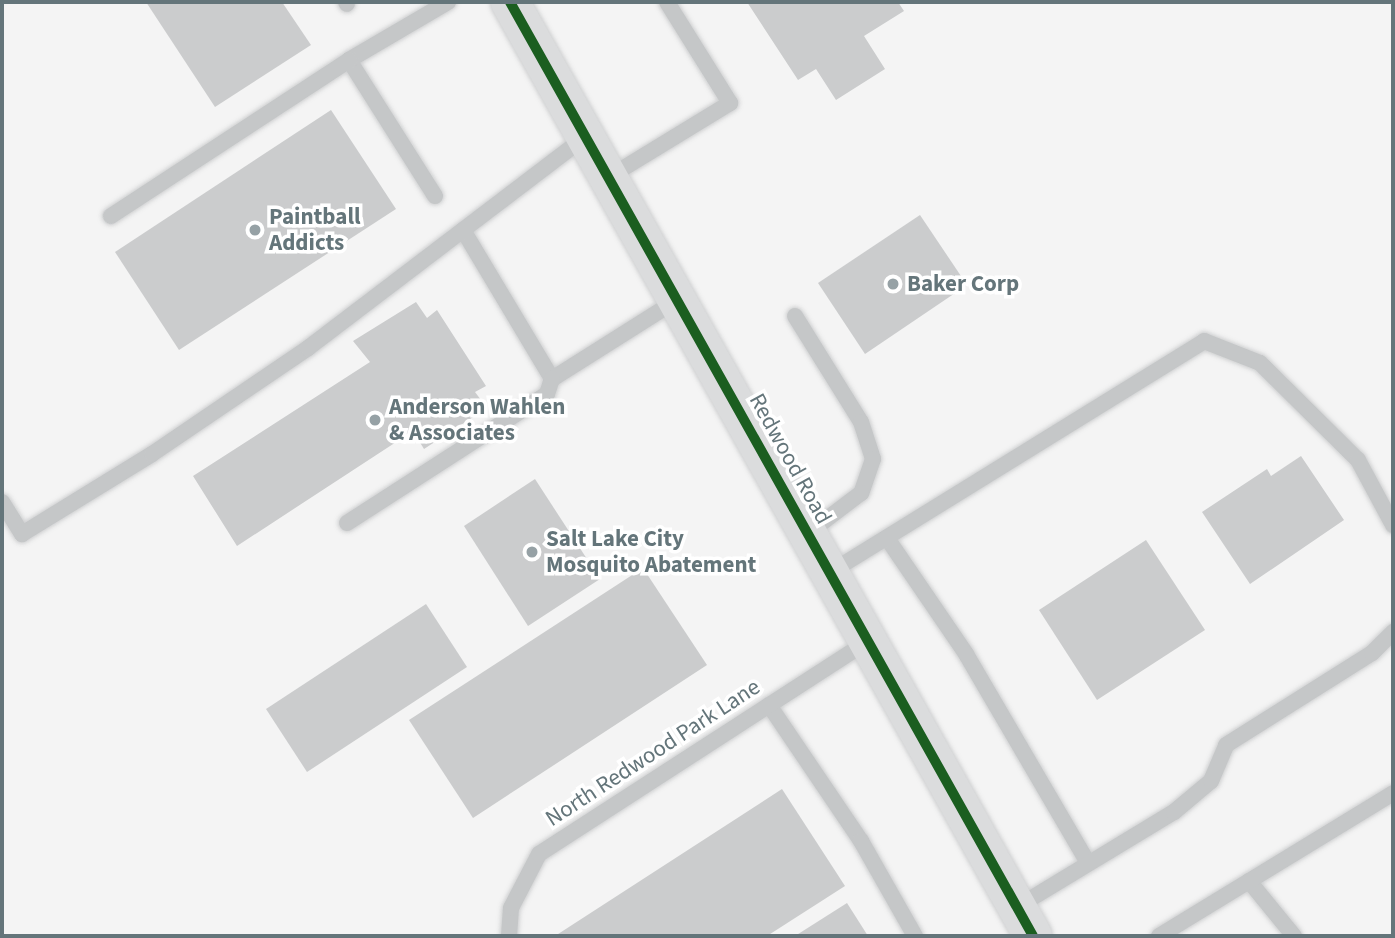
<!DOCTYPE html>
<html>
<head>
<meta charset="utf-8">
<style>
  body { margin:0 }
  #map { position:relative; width:1395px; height:938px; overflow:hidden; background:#f4f4f4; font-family:"Source Sans 3",sans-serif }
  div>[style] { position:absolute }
  .building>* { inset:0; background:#cbcccd }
  .roads { filter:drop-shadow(0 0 2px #cfd0d1) drop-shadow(0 0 2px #cfd0d1) }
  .service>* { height:16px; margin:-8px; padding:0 8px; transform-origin:8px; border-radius:8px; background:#c5c7c8 }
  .secondary>* { height:38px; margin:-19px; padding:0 19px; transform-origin:19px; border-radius:19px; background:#dbdcdd }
  .cycleway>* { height:10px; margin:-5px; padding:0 5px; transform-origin:5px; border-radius:5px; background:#1b5e20 }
  .dots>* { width:19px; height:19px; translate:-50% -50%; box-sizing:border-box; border:4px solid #fff; border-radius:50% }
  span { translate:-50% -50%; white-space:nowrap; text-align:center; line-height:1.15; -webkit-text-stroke:7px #fff; paint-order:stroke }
  .poi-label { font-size:23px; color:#64757a; font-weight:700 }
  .left { translate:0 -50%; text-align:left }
  .street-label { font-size:23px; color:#64757a }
  .frame { position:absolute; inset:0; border:4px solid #64757a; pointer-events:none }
</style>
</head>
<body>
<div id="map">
  <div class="building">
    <div style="clip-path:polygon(146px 2px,282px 2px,311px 45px,215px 107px)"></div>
    <div style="clip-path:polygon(747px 2px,898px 2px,904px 11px,864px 36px,885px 69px,836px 100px,816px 69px,798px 80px)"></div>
    <div style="clip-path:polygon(331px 110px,396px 209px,179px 350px,115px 252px)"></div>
    <div style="clip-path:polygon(920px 215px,967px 285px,865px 354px,818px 283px)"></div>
    <div style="clip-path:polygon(416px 302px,427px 318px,437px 310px,486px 386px,475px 392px,487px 408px,424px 449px,413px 431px,237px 546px,193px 476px,370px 362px,353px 341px)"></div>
    <div style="clip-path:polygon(1301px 456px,1344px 520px,1250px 584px,1202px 512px,1267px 469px,1271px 476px)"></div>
    <div style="clip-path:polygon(535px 479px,600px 579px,528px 626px,464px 526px)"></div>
    <div style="clip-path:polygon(1146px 540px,1205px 630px,1097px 700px,1039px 610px)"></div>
    <div style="clip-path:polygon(643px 568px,707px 665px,473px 818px,409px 720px)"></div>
    <div style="clip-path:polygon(426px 604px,467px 667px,307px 772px,266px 709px)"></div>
    <div style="clip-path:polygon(782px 789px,845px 886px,767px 936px,555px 936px)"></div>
    <div style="clip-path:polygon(847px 903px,868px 936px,795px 936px)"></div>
  </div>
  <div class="roads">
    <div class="service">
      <div style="left:346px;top:2px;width:2px;rotate:63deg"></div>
      <div style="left:609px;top:177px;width:142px;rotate:-31.4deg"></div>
      <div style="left:730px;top:103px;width:119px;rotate:-122deg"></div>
      <div style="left:435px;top:196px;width:161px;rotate:-122.3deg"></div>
      <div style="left:349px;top:60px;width:115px;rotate:-30.4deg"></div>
      <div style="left:111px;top:216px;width:285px;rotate:-33.2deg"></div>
      <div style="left:463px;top:230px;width:174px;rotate:59.1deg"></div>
      <div style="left:552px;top:379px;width:148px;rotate:-32.3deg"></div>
      <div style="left:795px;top:316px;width:125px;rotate:58.1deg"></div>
      <div style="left:861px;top:422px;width:39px;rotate:72deg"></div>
      <div style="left:873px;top:459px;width:36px;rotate:109deg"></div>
      <div style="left:861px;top:493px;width:68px;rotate:142.8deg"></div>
      <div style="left:2px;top:502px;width:38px;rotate:58deg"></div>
      <div style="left:22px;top:534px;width:153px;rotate:-31.6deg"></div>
      <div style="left:152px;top:454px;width:189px;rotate:-34.2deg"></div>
      <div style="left:308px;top:348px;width:348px;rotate:-37.3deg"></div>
      <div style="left:347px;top:523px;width:238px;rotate:-32.8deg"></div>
      <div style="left:547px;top:394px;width:16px;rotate:-72deg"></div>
      <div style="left:887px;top:538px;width:140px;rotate:55.7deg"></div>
      <div style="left:966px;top:654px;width:242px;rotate:59.7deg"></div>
      <div style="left:829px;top:573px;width:441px;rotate:-31.7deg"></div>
      <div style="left:1204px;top:341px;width:60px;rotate:21.4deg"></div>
      <div style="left:1260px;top:363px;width:138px;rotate:44.7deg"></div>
      <div style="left:1358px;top:460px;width:74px;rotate:61.7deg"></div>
      <div style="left:769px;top:705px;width:164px;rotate:55.9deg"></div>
      <div style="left:861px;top:841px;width:109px;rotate:60.4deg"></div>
      <div style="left:1249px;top:881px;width:71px;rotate:50.7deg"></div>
      <div style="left:1017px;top:907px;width:184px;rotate:-31.2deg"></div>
      <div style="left:1174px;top:812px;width:48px;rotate:-40deg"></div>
      <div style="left:1211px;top:781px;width:39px;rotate:-67deg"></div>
      <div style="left:1226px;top:745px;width:173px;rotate:-32.2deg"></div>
      <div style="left:1372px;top:653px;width:30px;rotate:-45deg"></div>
      <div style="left:509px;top:936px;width:28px;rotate:-86deg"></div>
      <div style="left:511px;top:908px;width:61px;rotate:-62.6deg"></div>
      <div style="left:539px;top:854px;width:391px;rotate:-32.9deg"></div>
      <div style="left:1159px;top:936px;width:274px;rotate:-31.4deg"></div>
    </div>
    <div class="secondary">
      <div style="left:510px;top:2px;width:1070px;rotate:60.75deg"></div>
    </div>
  </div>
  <div class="cycleway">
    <div style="left:510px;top:2px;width:1070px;rotate:60.75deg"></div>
  </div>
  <div class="dots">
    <div style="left:255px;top:230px;background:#96a1a5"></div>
    <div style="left:893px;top:284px;background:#96a1a5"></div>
    <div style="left:375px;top:420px;background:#96a1a5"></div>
    <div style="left:532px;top:552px;background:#96a1a5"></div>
  </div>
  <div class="poi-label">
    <span class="left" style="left:269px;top:230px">Paintball<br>Addicts</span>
    <span class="left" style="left:907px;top:284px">Baker Corp</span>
    <span class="left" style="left:389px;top:420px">Anderson Wahlen<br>&amp; Associates</span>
    <span class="left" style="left:546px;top:552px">Salt Lake City<br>Mosquito Abatement</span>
  </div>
  <div class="street-label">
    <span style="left:790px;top:459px;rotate:61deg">Redwood Road</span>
    <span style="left:653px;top:753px;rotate:-33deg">North Redwood Park Lane</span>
  </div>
  <div class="frame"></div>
</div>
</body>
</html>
